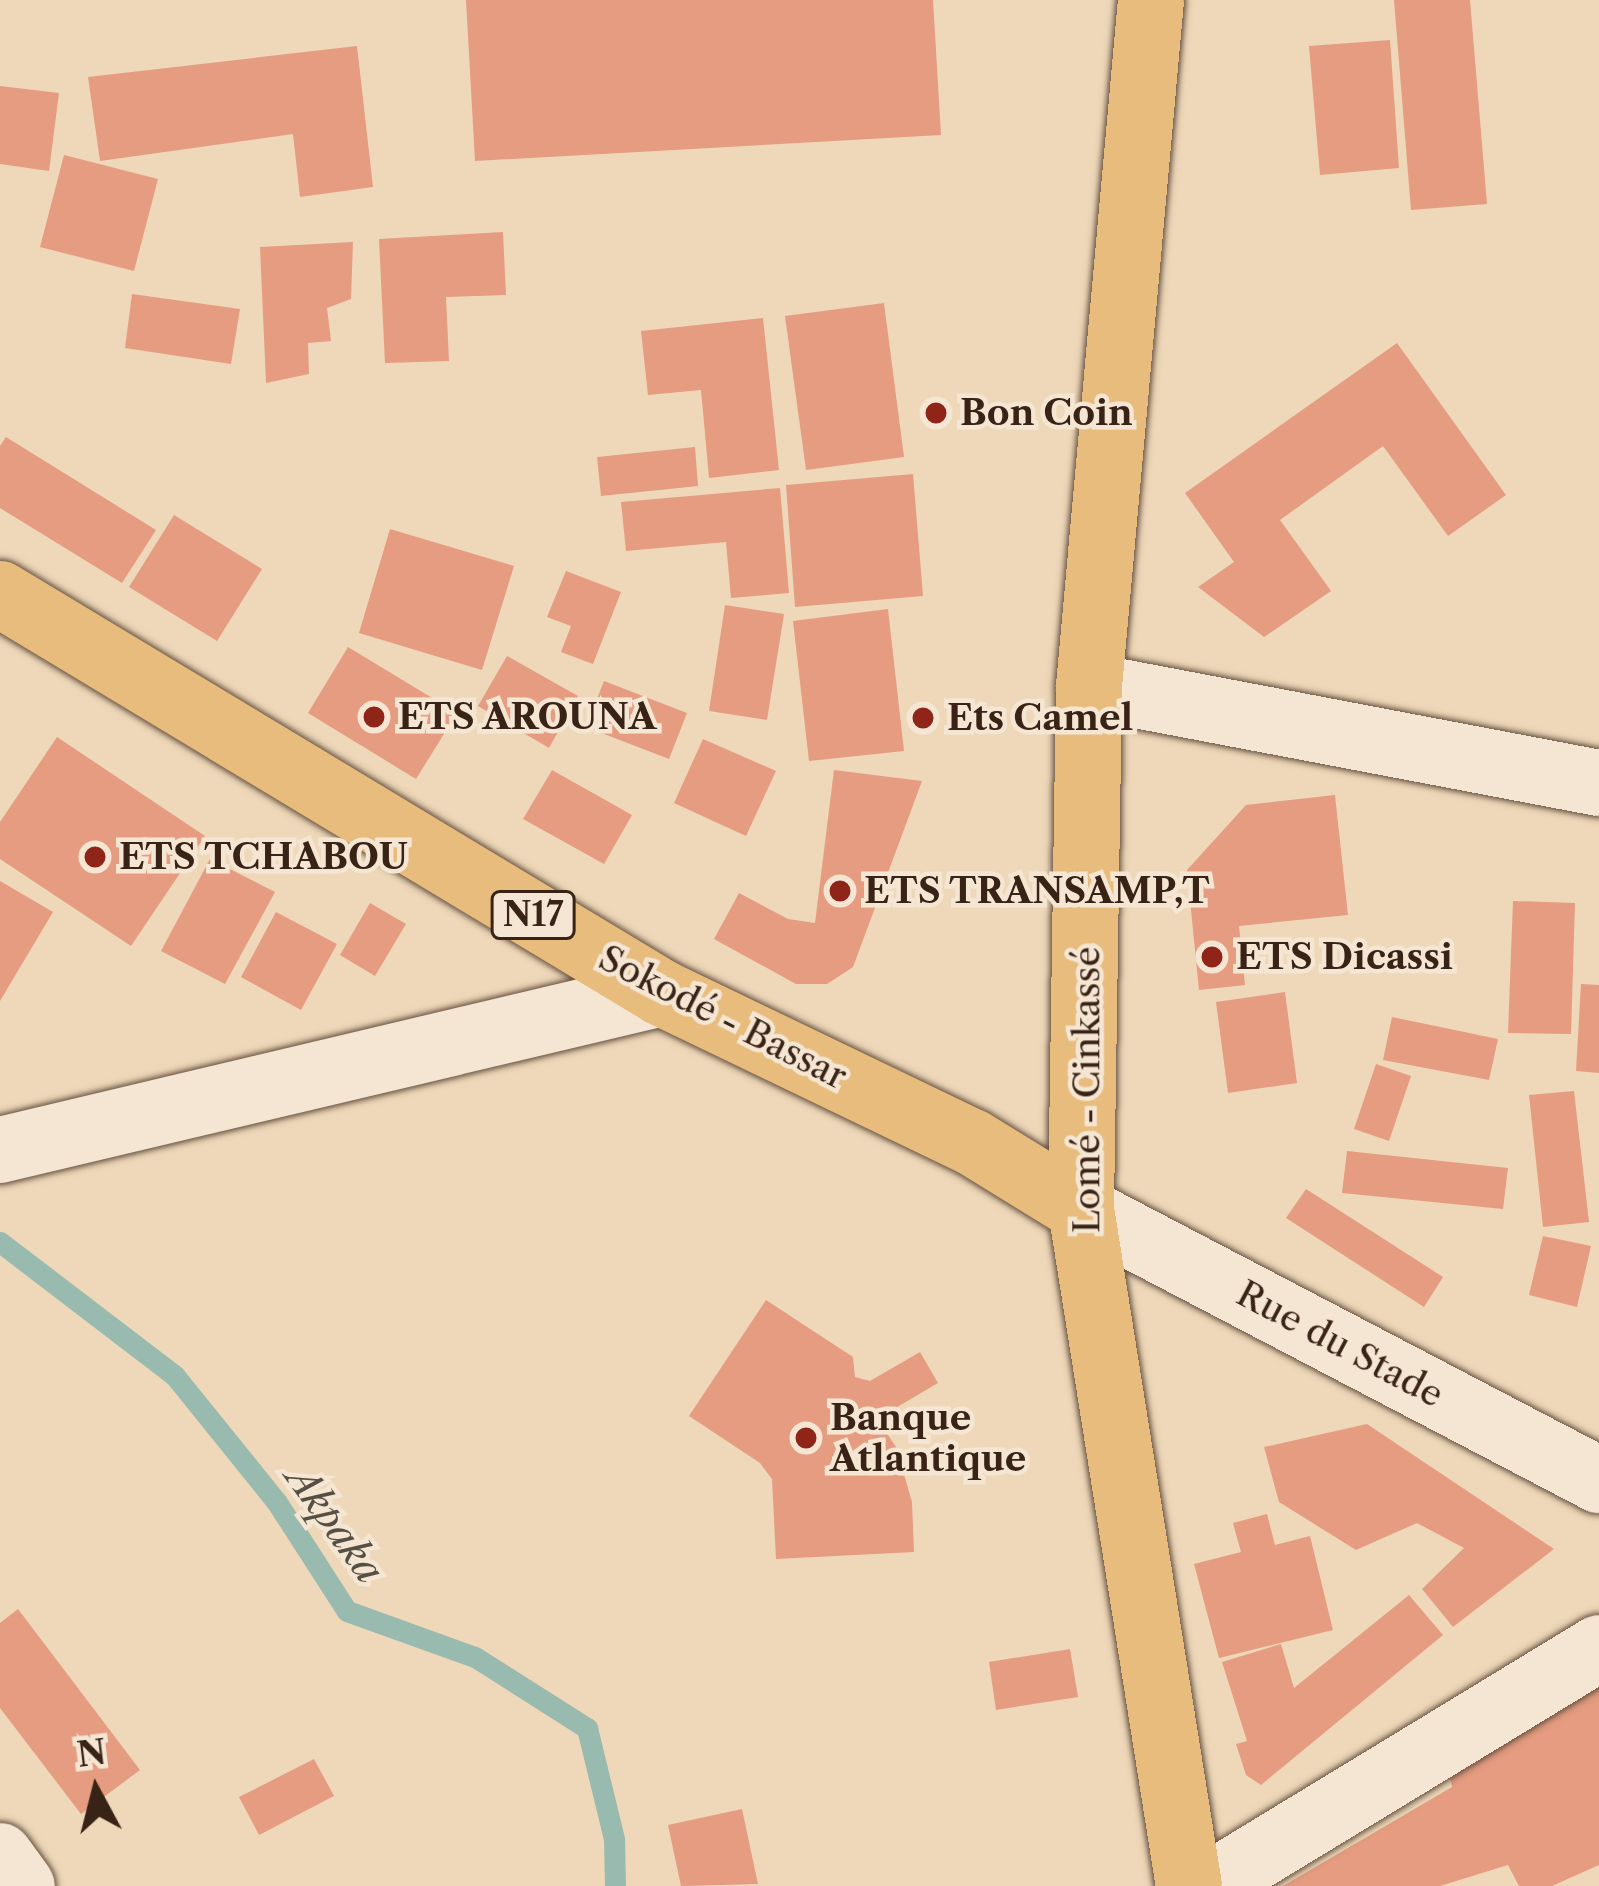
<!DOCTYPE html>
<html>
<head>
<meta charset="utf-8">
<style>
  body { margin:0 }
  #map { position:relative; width:1599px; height:1886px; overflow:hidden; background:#eed8b9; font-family:"Libre Caslon Text",serif }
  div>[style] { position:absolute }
  .stream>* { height:21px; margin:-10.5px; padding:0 10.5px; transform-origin:10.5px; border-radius:10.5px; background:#99baae }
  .building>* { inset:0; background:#e59c80 }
  .roads { filter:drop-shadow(0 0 3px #66503f) drop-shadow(0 0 3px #66503f) }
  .street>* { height:66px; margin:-33px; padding:0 33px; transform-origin:33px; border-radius:33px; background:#f4e6d2 }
  .primary>* { height:66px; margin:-33px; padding:0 33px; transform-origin:33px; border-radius:33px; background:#e7bc7c }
  .highway>* { height:66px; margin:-33px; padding:0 33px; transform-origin:33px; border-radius:33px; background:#e7bc7c }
  .dots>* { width:33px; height:33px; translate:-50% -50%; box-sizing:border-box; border:6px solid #f4e6d2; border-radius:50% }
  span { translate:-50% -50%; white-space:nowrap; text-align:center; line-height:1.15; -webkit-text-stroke:9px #f4e6d2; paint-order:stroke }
  .shield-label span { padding:3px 9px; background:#f4e6d2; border:3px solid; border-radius:9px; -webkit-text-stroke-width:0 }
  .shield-label { font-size:33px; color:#392216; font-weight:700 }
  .poi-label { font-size:36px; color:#392216; font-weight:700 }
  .left { translate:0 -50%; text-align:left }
  .street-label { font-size:36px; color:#392216 }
  .water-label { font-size:39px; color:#565044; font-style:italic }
  .north { position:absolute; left:36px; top:1730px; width:120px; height:120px; -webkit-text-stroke:9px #f4e6d2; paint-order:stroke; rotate:353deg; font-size:33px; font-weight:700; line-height:48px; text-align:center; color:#392216 }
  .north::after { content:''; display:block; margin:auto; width:42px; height:54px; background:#392216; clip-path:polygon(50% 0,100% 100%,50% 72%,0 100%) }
</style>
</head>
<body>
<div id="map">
  <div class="stream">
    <div style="left:0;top:1242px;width:220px;rotate:37.4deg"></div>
    <div style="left:175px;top:1376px;width:161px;rotate:51.1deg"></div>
    <div style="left:276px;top:1501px;width:131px;rotate:57.2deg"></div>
    <div style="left:347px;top:1611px;width:136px;rotate:19.8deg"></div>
    <div style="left:475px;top:1657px;width:133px;rotate:32.4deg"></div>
    <div style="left:587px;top:1728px;width:114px;rotate:76.3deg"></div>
    <div style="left:614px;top:1839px;width:47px;rotate:88.8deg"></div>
  </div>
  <div class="building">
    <div style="clip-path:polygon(466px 0,933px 0,941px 135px,475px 161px)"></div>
    <div style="clip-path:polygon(1394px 0,1470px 0,1487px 204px,1411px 210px)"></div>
    <div style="clip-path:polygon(1390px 40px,1399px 168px,1320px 175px,1309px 46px)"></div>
    <div style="clip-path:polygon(357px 46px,373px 187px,300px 197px,293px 134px,100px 161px,88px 77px)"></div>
    <div style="clip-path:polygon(0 86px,59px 93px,49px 171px,0 164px)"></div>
    <div style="clip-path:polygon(64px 155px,158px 179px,134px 271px,40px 247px)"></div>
    <div style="clip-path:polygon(503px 232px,506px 295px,446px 297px,449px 361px,385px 363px,379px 239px)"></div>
    <div style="clip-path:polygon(353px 242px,351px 299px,327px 308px,331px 341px,308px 343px,309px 374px,266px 383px,260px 247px)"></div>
    <div style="clip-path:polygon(132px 294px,240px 309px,231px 364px,125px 348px)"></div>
    <div style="clip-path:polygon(884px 303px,904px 457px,806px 470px,785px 316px)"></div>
    <div style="clip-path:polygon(763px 318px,779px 470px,709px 478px,701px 390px,648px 395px,641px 331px)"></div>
    <div style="clip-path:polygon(1397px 343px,1506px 495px,1448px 536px,1383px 446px,1280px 520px,1331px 591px,1264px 637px,1198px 587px,1234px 562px,1185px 493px)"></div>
    <div style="clip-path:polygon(6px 437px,156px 530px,122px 583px,0 508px,0 446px)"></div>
    <div style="clip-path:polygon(695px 447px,698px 486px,601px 496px,597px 457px)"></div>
    <div style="clip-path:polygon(913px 474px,923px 596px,795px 607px,786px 485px)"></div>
    <div style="clip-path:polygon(780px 488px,789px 593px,731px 598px,726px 542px,626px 551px,621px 502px)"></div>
    <div style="clip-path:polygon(174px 515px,262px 569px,217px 641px,129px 587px)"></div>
    <div style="clip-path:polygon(390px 529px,514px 566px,482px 670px,359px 633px)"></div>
    <div style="clip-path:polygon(566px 571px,621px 592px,593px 664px,561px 652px,571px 626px,547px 617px)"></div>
    <div style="clip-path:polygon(725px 605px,784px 614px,767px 720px,709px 711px)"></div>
    <div style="clip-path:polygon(888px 609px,904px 751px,809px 761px,793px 621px)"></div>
    <div style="clip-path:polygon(348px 647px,457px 713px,416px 779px,308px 713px)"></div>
    <div style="clip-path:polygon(507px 656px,578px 696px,549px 748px,478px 706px)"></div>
    <div style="clip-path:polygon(604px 681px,687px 713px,669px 759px,586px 727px)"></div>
    <div style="clip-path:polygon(57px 737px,205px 836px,131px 946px,0 859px,0 822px)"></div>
    <div style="clip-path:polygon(703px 739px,776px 771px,746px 836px,674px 803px)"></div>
    <div style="clip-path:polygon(552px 770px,632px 815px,604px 864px,523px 819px)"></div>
    <div style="clip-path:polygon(834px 770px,922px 781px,853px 967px,827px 984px,796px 984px,714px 939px,739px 893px,788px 919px,815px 923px)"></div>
    <div style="clip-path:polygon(1335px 795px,1348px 915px,1239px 926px,1245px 985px,1199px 990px,1187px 870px,1246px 805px)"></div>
    <div style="clip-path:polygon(210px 859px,275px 892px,225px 984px,161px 951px)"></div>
    <div style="clip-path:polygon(0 881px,53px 912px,0 1001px)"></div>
    <div style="clip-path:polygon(1513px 901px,1575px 903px,1571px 1034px,1508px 1033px)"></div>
    <div style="clip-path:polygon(370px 903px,406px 924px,375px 976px,340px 955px)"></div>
    <div style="clip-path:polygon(276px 912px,337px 944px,301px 1010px,241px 977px)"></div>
    <div style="clip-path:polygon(1581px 984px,1599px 985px,1599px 1073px,1576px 1071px)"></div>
    <div style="clip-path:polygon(1285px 992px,1297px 1083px,1228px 1093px,1216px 1002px)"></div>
    <div style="clip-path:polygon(1392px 1017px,1498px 1039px,1489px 1080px,1383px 1060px)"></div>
    <div style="clip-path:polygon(1376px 1064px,1411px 1076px,1389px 1141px,1354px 1129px)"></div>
    <div style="clip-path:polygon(1574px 1091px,1589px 1222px,1543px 1227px,1529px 1095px)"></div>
    <div style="clip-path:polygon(1347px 1151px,1508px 1168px,1503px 1209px,1342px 1193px)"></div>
    <div style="clip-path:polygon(1306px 1189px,1443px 1277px,1424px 1307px,1286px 1218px)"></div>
    <div style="clip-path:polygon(1543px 1236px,1591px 1246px,1577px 1307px,1529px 1295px)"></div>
    <div style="clip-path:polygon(766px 1300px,853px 1357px,855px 1377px,870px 1381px,920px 1352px,938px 1383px,887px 1413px,884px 1429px,896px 1447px,912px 1502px,914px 1552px,776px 1559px,772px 1479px,760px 1463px,689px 1416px)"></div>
    <div style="clip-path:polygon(1367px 1424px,1554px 1549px,1453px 1627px,1422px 1589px,1464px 1548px,1417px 1523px,1356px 1550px,1279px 1502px,1264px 1447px)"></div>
    <div style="clip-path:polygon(1267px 1514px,1275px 1545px,1310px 1536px,1333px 1630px,1219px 1658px,1194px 1564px,1241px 1552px,1233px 1523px)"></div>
    <div style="clip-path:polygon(1409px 1595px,1443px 1635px,1261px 1785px,1246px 1775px,1236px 1744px,1247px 1741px,1222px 1662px,1281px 1644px,1294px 1688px)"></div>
    <div style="clip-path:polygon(18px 1609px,140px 1770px,81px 1814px,0 1708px,0 1623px)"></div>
    <div style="clip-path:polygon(1070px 1649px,1078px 1697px,996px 1710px,989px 1662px)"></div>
    <div style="clip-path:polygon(1599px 1684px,1599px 1865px,1552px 1886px,1519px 1886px,1508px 1865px,1440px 1886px,1283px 1886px,1452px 1787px,1446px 1758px)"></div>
    <div style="clip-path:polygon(314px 1759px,334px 1796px,259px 1835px,239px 1797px)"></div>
    <div style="clip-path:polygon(742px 1809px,758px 1884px,681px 1886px,668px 1825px)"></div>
  </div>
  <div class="roads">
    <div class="street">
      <div style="left:1089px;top:686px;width:519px;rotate:10.77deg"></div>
      <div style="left:0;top:1150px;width:680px;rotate:-13.34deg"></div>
      <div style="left:1081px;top:1209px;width:585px;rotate:27.62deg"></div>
      <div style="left:0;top:1856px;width:37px;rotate:54deg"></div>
      <div style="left:1208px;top:1886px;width:458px;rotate:-31.3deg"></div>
    </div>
    <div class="primary">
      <div style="left:0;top:594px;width:773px;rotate:31.08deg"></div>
      <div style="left:662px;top:993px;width:344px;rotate:25.7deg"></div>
      <div style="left:972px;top:1142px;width:128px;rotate:31.6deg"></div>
    </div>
    <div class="highway">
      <div style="left:1151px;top:0;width:689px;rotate:95.16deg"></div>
      <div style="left:1089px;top:686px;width:523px;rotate:90.88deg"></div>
      <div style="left:1081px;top:1209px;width:686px;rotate:80.94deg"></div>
    </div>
  </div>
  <div class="dots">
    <div style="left:936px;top:413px;background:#8f2418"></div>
    <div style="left:374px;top:717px;background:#8f2418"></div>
    <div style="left:923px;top:718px;background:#8f2418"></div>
    <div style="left:95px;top:857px;background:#8f2418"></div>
    <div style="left:840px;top:891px;background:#8f2418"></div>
    <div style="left:1212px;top:957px;background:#8f2418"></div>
    <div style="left:806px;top:1438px;background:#8f2418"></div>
  </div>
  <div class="shield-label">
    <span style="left:533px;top:915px">N17</span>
  </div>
  <div class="poi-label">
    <span class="left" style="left:960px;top:413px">Bon Coin</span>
    <span class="left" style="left:398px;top:717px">ETS AROUNA</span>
    <span class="left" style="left:947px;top:718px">Ets Camel</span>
    <span class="left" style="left:119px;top:857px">ETS TCHABOU</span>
    <span class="left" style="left:864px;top:891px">ETS TRANSAMP,T</span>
    <span class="left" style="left:1236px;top:957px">ETS Dicassi</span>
    <span class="left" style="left:830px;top:1438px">Banque<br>Atlantique</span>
  </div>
  <div class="street-label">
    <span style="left:723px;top:1017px;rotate:27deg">Sokodé - Bassar</span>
    <span style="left:1087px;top:1090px;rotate:-90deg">Lomé - Cinkassé</span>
    <span style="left:1340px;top:1344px;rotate:28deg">Rue du Stade</span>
  </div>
  <div class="water-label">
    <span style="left:335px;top:1524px;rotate:54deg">Akpaka</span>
  </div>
  <div class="north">N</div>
</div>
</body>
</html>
